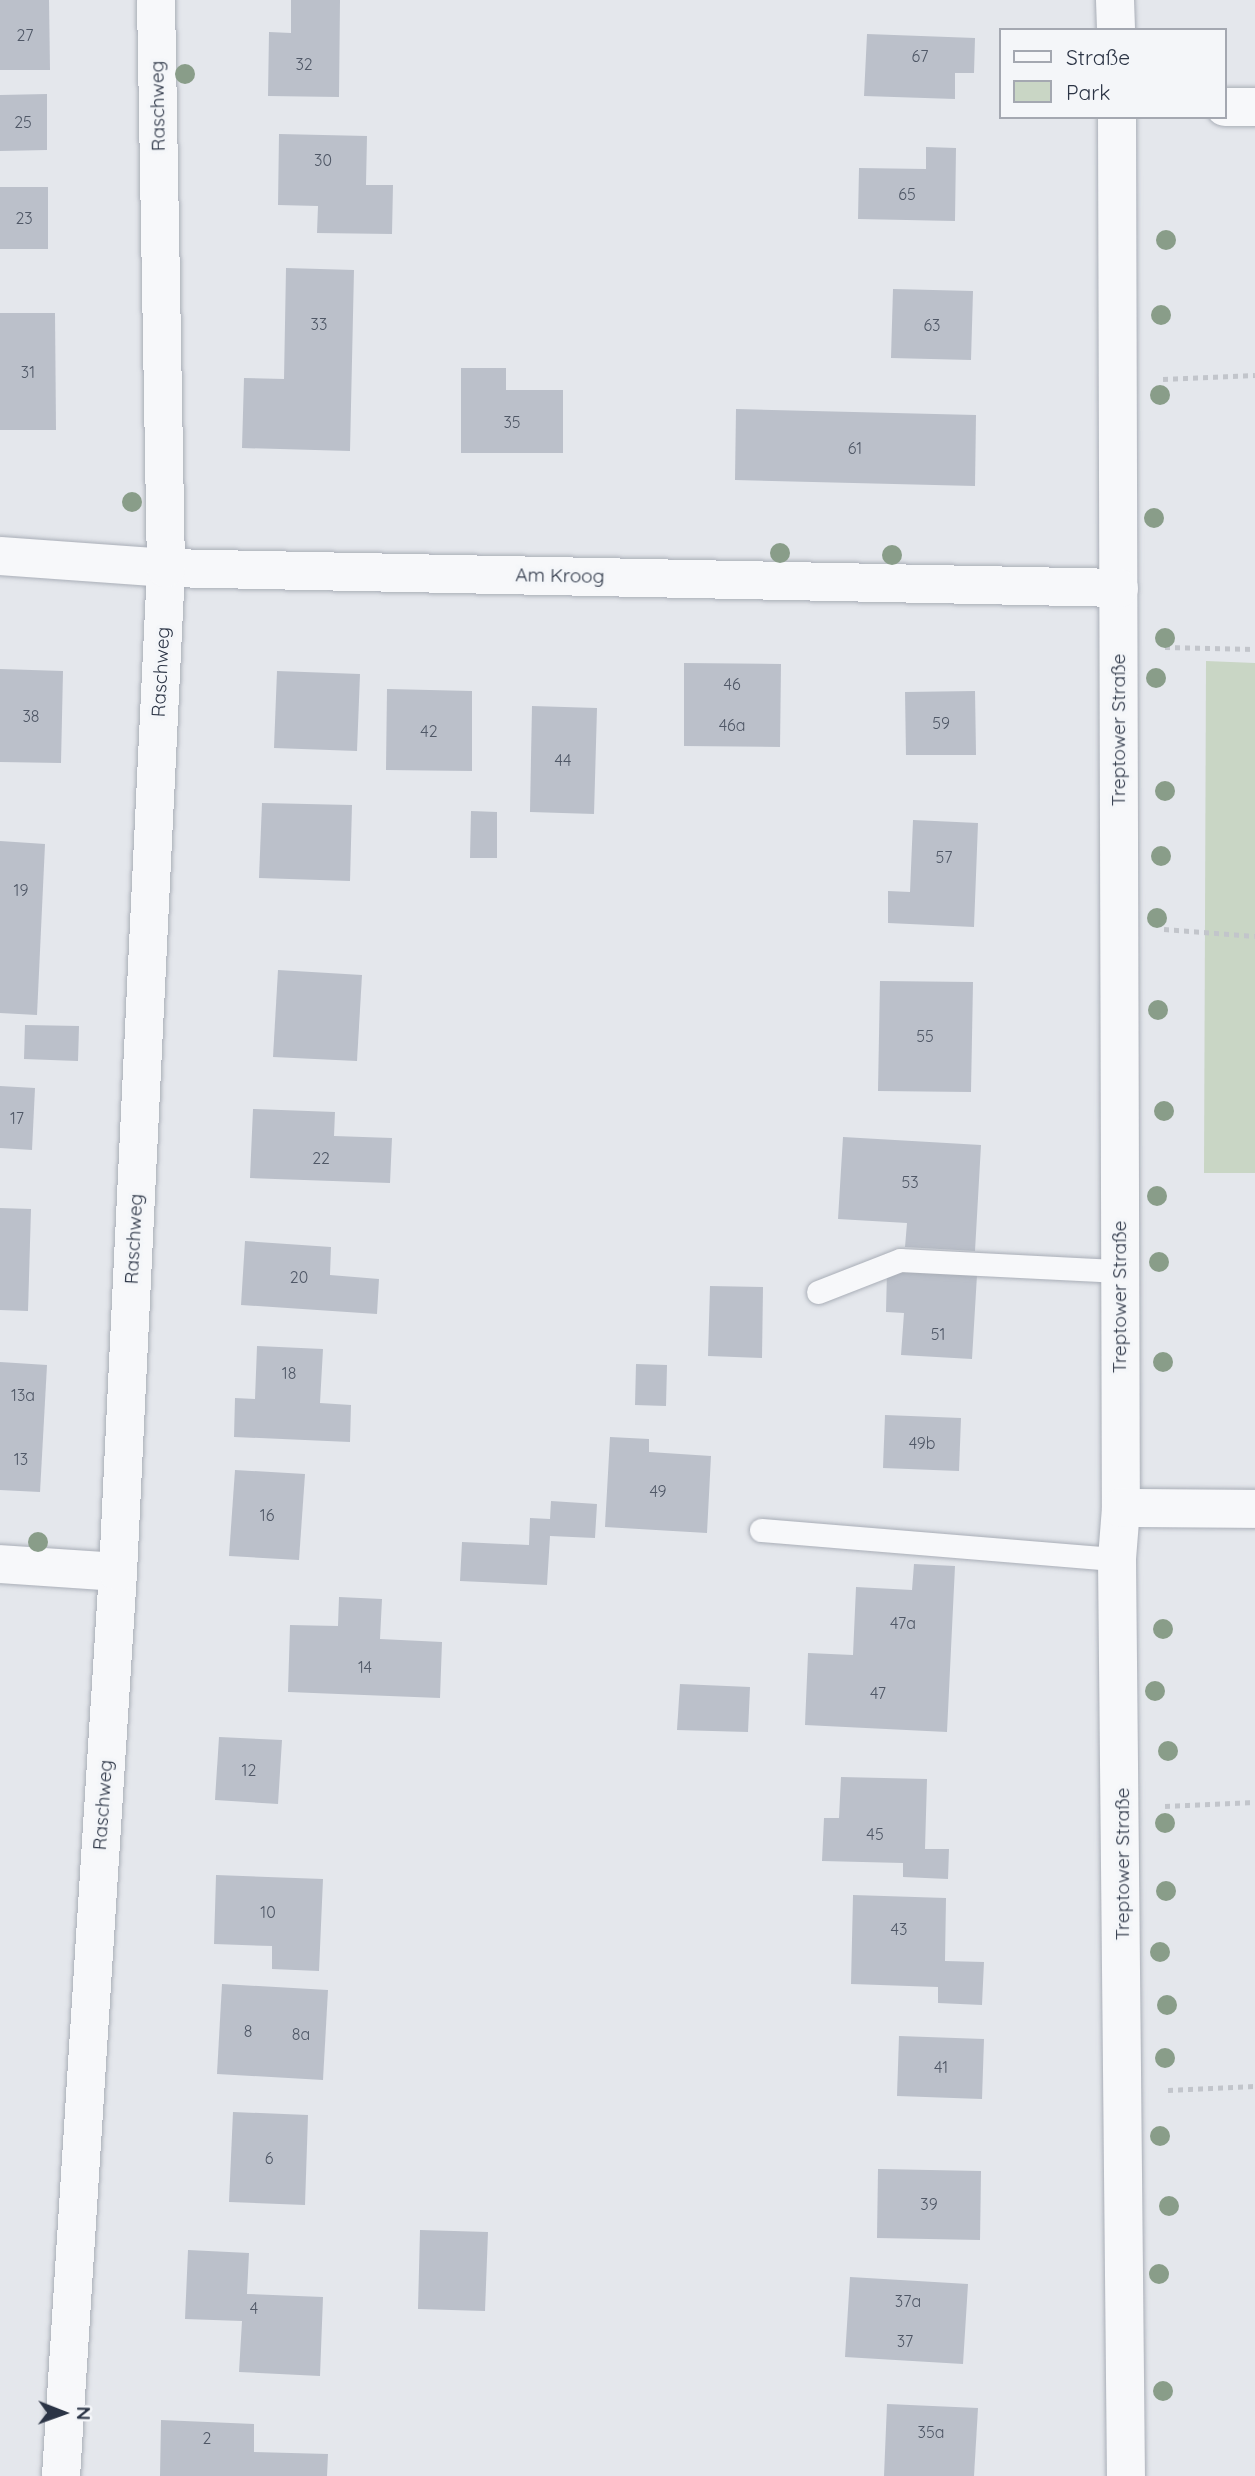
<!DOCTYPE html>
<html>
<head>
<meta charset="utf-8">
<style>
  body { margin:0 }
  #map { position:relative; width:1255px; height:2476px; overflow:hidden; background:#e4e7ec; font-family:Quicksand,sans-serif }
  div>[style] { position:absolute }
  .green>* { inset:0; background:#c9d6c5 }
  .building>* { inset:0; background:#bbc0ca }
  .path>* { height:4.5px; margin-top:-2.25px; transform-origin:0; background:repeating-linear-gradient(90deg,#c2c5cb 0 5px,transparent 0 10px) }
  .roads { filter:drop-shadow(0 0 2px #a9aeb7) drop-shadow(0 0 2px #a9aeb7) }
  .service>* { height:23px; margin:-11.5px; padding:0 11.5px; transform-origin:11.5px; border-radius:11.5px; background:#f7f8fa }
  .minor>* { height:38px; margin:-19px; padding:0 19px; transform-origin:19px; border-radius:19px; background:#f7f8fa }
  .trees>* { width:20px; height:20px; margin:-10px; border-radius:50%; background:#899d89 }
  span { translate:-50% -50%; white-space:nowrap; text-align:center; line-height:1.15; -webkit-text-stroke:7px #f4f6f9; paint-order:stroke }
  .number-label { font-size:16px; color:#4f5766 }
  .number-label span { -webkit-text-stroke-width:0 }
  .street-label { font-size:19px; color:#2b3445 }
  .legend { position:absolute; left:999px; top:28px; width:228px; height:91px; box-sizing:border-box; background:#f4f6f9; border:2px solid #a4a8b1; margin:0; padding:9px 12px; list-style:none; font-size:21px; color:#2b3445 }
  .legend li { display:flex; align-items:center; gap:14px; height:35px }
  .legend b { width:35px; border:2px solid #a4a8b1 }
  .north { position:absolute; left:28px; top:2378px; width:70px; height:70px; -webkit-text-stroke:5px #f4f6f9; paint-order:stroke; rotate:91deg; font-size:19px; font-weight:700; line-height:28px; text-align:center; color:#2b3445 }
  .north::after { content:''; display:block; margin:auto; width:24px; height:32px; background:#2b3445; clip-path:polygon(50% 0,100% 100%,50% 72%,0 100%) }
</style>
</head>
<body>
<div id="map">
  <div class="green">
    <div style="clip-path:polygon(1206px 661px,1255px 663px,1255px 1173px,1204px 1173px)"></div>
  </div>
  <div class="building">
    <div style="clip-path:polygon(0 0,49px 0,50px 70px,0 70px)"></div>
    <div style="clip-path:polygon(291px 0,340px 0,339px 97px,268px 96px,269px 32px,291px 33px)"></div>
    <div style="clip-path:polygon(867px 34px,975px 38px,974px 73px,955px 73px,955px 99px,864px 96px)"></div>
    <div style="clip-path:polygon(47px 94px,47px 150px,0 151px,0 95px)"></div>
    <div style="clip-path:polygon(279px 134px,367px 136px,366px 185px,393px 185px,392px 234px,317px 233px,318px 206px,278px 205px)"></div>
    <div style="clip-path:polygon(926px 147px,956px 148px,955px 221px,858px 219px,859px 168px,926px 169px)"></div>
    <div style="clip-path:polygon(0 187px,48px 187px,48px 249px,0 249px)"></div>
    <div style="clip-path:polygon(286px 268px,354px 270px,350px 451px,242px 448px,244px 378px,284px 379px)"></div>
    <div style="clip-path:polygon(893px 289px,973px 291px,971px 360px,891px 358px)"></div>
    <div style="clip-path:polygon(0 313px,55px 313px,56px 430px,0 430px)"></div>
    <div style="clip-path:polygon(461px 368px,506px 368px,506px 390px,563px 390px,563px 453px,461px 453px)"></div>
    <div style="clip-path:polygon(736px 409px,976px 415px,975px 486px,735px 480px)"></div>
    <div style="clip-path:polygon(684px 663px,781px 664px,780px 747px,684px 746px)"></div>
    <div style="clip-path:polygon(0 669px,63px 671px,61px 763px,0 762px)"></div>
    <div style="clip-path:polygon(277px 671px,360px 674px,357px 751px,274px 748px)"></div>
    <div style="clip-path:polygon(387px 689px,472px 691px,472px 771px,386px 770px)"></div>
    <div style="clip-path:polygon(975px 691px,976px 755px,906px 755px,905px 692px)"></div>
    <div style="clip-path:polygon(532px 706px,597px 708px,594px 814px,530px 812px)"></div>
    <div style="clip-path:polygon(262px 803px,352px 805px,350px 881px,259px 878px)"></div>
    <div style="clip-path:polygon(471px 811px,497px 812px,497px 858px,470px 858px)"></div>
    <div style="clip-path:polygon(913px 820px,978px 823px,974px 927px,888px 923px,888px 891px,910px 892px)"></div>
    <div style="clip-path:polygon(0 841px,45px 844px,37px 1015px,0 1013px)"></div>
    <div style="clip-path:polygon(278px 970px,362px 975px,357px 1061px,273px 1057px)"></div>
    <div style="clip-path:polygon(880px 981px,973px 982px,971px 1092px,878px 1091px)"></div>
    <div style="clip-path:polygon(25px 1025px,79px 1026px,78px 1061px,24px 1059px)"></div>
    <div style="clip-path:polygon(0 1086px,35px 1088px,32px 1150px,0 1148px)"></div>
    <div style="clip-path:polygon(253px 1109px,335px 1112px,334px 1136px,392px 1138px,390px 1183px,250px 1178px)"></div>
    <div style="clip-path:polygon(843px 1137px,981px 1145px,975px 1251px,905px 1247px,907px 1223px,838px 1219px)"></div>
    <div style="clip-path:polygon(0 1208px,31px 1209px,28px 1311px,0 1310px)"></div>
    <div style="clip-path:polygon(245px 1241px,331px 1247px,330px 1275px,379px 1279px,377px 1314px,241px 1305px)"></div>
    <div style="clip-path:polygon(887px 1270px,977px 1275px,972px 1359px,901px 1355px,904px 1313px,886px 1312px)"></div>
    <div style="clip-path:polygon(710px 1286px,763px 1287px,762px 1358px,708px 1356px)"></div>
    <div style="clip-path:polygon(257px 1346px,323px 1349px,320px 1403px,351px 1405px,350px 1442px,234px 1437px,235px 1398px,255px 1399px)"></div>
    <div style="clip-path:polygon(0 1362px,47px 1365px,40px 1492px,0 1490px)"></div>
    <div style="clip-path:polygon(636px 1364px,667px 1365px,666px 1406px,635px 1405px)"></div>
    <div style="clip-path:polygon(885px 1415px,961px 1418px,959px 1471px,883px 1468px)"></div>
    <div style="clip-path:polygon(610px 1437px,649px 1439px,649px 1452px,711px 1456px,707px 1533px,605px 1527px)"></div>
    <div style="clip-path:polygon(235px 1470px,305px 1474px,299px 1560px,229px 1556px)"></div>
    <div style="clip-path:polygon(551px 1501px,597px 1504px,595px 1538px,550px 1536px,547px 1585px,460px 1581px,462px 1542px,529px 1545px,530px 1518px,550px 1519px)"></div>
    <div style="clip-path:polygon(914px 1564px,955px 1566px,947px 1732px,805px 1725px,808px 1653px,853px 1655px,856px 1587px,912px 1590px)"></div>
    <div style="clip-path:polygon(339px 1597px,382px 1599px,380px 1639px,442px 1642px,440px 1698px,288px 1692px,290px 1625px,338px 1626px)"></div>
    <div style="clip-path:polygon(680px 1684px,750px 1687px,748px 1732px,677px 1730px)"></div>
    <div style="clip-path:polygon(219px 1737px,282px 1740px,278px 1804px,215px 1800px)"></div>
    <div style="clip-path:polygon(841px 1777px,927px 1779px,925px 1849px,949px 1849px,948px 1879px,903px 1877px,903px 1863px,822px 1861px,824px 1818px,839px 1818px)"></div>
    <div style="clip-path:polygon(216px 1875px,323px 1879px,319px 1971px,272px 1969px,272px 1946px,214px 1944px)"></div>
    <div style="clip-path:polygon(853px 1895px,946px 1898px,945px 1961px,984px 1962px,982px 2005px,938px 2003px,938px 1987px,851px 1984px)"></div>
    <div style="clip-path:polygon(222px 1984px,328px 1990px,323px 2080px,217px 2074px)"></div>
    <div style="clip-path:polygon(899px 2036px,984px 2039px,982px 2099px,897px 2096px)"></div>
    <div style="clip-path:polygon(233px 2112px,308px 2115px,305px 2205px,229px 2202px)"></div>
    <div style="clip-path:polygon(878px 2169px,981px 2171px,980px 2240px,877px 2238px)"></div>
    <div style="clip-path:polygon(420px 2230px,488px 2232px,485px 2311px,418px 2309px)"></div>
    <div style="clip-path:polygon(188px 2250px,249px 2253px,247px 2294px,323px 2297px,320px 2376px,239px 2372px,242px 2321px,185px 2319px)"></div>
    <div style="clip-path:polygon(850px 2277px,968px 2284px,963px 2364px,845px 2357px)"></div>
    <div style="clip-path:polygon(887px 2404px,978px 2408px,974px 2476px,884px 2476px)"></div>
    <div style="clip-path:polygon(161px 2420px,254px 2424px,254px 2452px,328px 2454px,327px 2476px,160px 2476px)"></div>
  </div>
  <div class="path">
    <div style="left:1163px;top:379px;width:92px;rotate:-2.5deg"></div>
    <div style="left:1165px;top:647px;width:90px;rotate:1.3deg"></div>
    <div style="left:1164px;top:929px;width:91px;rotate:4.4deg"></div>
    <div style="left:1165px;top:1806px;width:90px;rotate:-2.5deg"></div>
    <div style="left:1168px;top:2090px;width:87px;rotate:-2.6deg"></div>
  </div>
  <div class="roads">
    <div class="service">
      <div style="left:818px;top:1292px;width:88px;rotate:-21.3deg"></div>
      <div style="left:900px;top:1260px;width:220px;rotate:2.9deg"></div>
      <div style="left:761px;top:1530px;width:357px;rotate:4.7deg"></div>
    </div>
    <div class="minor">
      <div style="left:1115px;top:0;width:30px;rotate:88deg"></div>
      <div style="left:1225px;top:107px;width:30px"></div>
      <div style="left:1117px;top:117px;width:1391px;rotate:89.84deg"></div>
      <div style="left:1121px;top:1508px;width:51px;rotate:94.5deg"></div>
      <div style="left:1117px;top:1559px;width:917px;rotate:89.44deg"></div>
      <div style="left:0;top:556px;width:166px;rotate:4.1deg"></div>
      <div style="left:166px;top:568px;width:953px;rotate:1.2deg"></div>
      <div style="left:1121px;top:1508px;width:134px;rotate:0.4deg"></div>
      <div style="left:0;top:1564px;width:118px;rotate:3.9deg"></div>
      <div style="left:61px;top:2476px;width:906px;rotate:-86.39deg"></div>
      <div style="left:118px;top:1572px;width:1005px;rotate:-87.26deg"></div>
      <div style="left:166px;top:568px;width:568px;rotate:-91.01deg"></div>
    </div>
  </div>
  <div class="trees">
    <div style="left:185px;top:74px"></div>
    <div style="left:1166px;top:240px"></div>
    <div style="left:1161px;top:315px"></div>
    <div style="left:1160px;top:395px"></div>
    <div style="left:132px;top:502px"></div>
    <div style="left:1154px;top:518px"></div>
    <div style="left:780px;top:553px"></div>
    <div style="left:892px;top:555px"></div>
    <div style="left:1165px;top:638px"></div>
    <div style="left:1156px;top:678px"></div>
    <div style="left:1165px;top:791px"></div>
    <div style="left:1161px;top:856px"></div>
    <div style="left:1157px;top:918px"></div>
    <div style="left:1158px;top:1010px"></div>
    <div style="left:1164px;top:1111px"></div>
    <div style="left:1157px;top:1196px"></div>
    <div style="left:1159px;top:1262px"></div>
    <div style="left:1163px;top:1362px"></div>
    <div style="left:38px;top:1542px"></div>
    <div style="left:1163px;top:1629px"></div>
    <div style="left:1155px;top:1691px"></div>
    <div style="left:1168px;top:1751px"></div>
    <div style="left:1165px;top:1823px"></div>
    <div style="left:1166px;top:1891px"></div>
    <div style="left:1160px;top:1952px"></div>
    <div style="left:1167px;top:2005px"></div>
    <div style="left:1165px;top:2058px"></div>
    <div style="left:1160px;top:2136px"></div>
    <div style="left:1169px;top:2206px"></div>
    <div style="left:1159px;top:2274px"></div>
    <div style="left:1163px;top:2391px"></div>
  </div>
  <div class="number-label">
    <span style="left:25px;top:35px">27</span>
    <span style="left:920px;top:56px">67</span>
    <span style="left:304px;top:64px">32</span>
    <span style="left:23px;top:122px">25</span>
    <span style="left:323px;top:160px">30</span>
    <span style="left:907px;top:194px">65</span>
    <span style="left:24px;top:218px">23</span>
    <span style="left:319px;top:324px">33</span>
    <span style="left:932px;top:325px">63</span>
    <span style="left:28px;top:372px">31</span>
    <span style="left:512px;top:422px">35</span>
    <span style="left:855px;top:448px">61</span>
    <span style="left:732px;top:684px">46</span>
    <span style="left:31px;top:716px">38</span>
    <span style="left:941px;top:723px">59</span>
    <span style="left:732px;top:725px">46a</span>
    <span style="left:429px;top:731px">42</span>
    <span style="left:563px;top:760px">44</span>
    <span style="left:944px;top:857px">57</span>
    <span style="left:21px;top:890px">19</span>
    <span style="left:925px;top:1036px">55</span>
    <span style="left:17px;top:1118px">17</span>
    <span style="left:321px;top:1158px">22</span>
    <span style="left:910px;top:1182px">53</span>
    <span style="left:299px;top:1277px">20</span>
    <span style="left:938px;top:1334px">51</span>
    <span style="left:289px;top:1373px">18</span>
    <span style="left:23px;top:1395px">13a</span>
    <span style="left:922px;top:1443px">49b</span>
    <span style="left:21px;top:1459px">13</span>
    <span style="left:658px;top:1491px">49</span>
    <span style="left:267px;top:1515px">16</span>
    <span style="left:903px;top:1623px">47a</span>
    <span style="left:365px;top:1667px">14</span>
    <span style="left:878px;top:1693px">47</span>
    <span style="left:249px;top:1770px">12</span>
    <span style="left:875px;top:1834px">45</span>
    <span style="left:268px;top:1912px">10</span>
    <span style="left:899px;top:1929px">43</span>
    <span style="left:248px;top:2031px">8</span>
    <span style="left:301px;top:2034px">8a</span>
    <span style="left:941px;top:2067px">41</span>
    <span style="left:269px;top:2158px">6</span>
    <span style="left:929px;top:2204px">39</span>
    <span style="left:908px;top:2301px">37a</span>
    <span style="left:254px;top:2308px">4</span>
    <span style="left:905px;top:2341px">37</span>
    <span style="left:931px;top:2432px">35a</span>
    <span style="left:207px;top:2438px">2</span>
  </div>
  <div class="street-label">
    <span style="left:158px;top:106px;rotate:-91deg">Raschweg</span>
    <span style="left:560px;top:576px;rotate:1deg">Am Kroog</span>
    <span style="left:161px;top:672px;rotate:-87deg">Raschweg</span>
    <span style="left:1119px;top:730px;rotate:-90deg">Treptower Straße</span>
    <span style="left:134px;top:1239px;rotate:-87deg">Raschweg</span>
    <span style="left:1120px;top:1297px;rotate:-90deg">Treptower Straße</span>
    <span style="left:103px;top:1805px;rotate:-86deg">Raschweg</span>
    <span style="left:1123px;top:1864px;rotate:-90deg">Treptower Straße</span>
  </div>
  <ul class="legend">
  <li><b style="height:9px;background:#f7f8fa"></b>Straße</li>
  <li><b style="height:19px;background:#c9d6c5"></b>Park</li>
  </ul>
  <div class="north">N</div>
</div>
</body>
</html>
